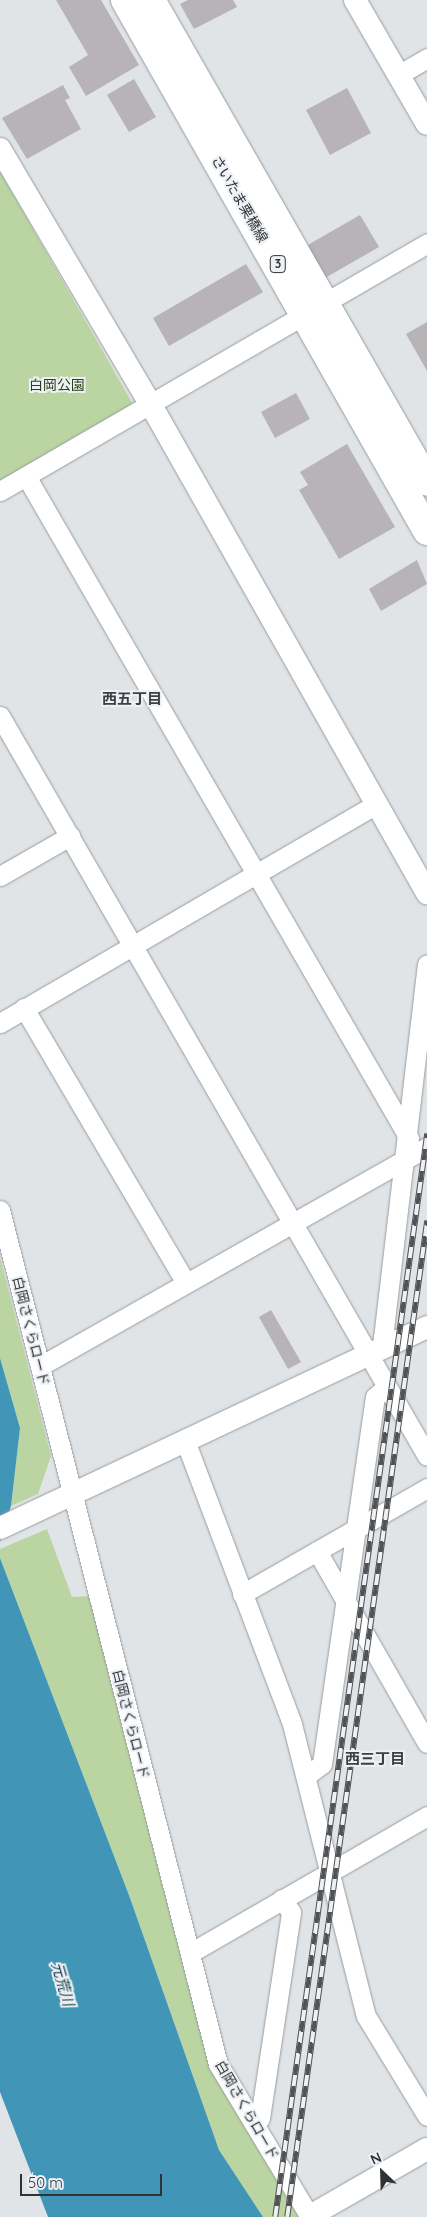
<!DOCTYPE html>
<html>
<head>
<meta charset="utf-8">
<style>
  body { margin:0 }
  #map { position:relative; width:427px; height:2217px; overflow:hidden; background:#e0e4e7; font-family:Quicksand,"Noto Sans JP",sans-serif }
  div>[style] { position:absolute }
  .green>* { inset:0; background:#bad5a2 }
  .water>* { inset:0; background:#4196b8 }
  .building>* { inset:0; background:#b7b3b7 }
  .roads { filter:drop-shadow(0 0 1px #989c9f) drop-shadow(0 0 1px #989c9f) }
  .minor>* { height:19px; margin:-9.5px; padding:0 9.5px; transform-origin:9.5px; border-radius:9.5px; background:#fff }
  .tertiary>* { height:22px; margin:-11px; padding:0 11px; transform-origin:11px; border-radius:11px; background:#fff }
  .primary>* { height:28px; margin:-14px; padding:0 14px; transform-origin:14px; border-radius:14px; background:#fff }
  .rail>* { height:5.5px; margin-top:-2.75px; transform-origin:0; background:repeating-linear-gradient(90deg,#edf1f5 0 11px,#505253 0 22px); box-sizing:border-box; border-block:1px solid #505253 }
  span { translate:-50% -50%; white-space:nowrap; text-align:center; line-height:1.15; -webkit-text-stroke:4px #edf1f5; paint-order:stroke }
  .shield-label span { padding:1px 4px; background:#edf1f5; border:1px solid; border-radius:4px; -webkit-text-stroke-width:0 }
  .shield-label { font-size:12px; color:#303233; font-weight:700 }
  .street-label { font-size:14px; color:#303233 }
  .park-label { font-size:14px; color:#2b4113 }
  .neighbourhood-label { font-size:15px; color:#3e4144; font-weight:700 }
  .water-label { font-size:15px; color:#153b4a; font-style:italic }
  .north { position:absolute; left:357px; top:2147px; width:50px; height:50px; -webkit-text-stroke:4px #edf1f5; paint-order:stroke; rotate:336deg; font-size:14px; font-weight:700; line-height:20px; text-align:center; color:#303233 }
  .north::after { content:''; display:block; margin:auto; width:18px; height:22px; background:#303233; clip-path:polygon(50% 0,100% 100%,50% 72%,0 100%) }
  .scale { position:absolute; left:20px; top:2174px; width:142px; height:22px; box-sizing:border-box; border:2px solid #303233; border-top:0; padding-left:6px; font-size:15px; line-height:18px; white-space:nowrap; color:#303233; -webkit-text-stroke:4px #edf1f5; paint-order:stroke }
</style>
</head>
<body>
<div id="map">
  <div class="green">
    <div style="clip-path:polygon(0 171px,134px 406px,0 482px)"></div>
    <div style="clip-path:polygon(0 1257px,51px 1456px,38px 1494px,11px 1506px,20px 1428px,0 1358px)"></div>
    <div style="clip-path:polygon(47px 1529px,72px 1597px,90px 1596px,215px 2074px,300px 2217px,263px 2217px,219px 2150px,130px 1898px,0 1558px,0 1549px)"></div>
  </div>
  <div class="water">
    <div style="clip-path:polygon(0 1358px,20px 1428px,11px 1506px,0 1542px)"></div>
    <div style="clip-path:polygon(0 1558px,130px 1898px,219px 2150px,263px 2217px,48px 2217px,0 2092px)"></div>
  </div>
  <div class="building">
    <div style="clip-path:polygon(56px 0,101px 0,139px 65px,86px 96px,69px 67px,88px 55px)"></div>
    <div style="clip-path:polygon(188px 0,233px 0,237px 7px,194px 29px,180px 4px)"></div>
    <div style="clip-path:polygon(134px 79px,156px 117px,129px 132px,107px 95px)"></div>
    <div style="clip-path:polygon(63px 85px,70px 98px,65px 100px,81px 129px,27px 159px,2px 118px)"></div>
    <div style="clip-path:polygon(347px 88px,371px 133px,330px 155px,306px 110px)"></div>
    <div style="clip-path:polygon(360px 215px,379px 247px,325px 278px,306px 246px)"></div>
    <div style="clip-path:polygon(246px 264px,263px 292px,169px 346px,153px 318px)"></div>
    <div style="clip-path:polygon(427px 322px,427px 371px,406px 334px)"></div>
    <div style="clip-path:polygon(296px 393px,310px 419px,275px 438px,261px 412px)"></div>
    <div style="clip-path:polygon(347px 444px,395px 527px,339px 559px,299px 490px,308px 485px,300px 472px)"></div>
    <div style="clip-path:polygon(417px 560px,427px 584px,381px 611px,369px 589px)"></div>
    <div style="clip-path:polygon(271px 1310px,301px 1362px,288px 1369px,259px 1317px)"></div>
  </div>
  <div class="roads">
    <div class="minor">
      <div style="left:398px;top:75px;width:34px;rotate:-30deg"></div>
      <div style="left:26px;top:476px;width:765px;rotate:59.95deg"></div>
      <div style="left:0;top:491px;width:494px;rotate:-30.1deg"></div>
      <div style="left:0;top:716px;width:854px;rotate:60.01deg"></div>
      <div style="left:0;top:876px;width:81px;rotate:-29.7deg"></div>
      <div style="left:24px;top:1008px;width:319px;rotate:59.5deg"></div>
      <div style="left:0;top:1023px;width:435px;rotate:-30.2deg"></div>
      <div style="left:0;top:1210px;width:881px;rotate:75.68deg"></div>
      <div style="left:218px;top:2064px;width:179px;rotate:59deg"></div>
      <div style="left:386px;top:1346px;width:9px;rotate:-111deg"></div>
      <div style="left:383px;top:1338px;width:376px;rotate:-83.3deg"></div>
      <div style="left:40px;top:1366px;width:445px;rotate:-29.5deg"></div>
      <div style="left:186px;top:1443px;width:300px;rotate:69.3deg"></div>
      <div style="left:292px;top:1724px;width:301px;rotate:75.8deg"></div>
      <div style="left:366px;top:2016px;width:117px;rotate:58.6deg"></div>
      <div style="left:317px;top:1551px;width:221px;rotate:60.2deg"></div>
      <div style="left:242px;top:1594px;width:213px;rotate:-29.8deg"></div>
      <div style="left:306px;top:1776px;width:20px;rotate:-37deg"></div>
      <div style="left:322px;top:1764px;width:371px;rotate:-81.8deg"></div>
      <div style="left:375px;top:1397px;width:15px;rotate:-42deg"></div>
      <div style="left:190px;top:1953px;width:274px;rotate:-30deg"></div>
      <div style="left:254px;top:2124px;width:8px;rotate:-45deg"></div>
      <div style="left:260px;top:2118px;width:208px;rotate:-81.4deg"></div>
      <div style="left:291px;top:1912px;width:16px;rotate:-125deg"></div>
    </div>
    <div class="tertiary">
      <div style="left:355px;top:0;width:143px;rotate:59.9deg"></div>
      <div style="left:0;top:149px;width:297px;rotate:59.5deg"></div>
      <div style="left:151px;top:405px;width:561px;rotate:60.51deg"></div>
      <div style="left:0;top:1528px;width:472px;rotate:-25.2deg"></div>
      <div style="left:310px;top:2216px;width:135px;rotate:-29.8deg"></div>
    </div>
    <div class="primary">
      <div style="left:125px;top:0;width:611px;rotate:60.37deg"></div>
      <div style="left:151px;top:0;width:555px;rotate:60.2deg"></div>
    </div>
  </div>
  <div class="rail">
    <div style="left:275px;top:2217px;width:1094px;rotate:-82.01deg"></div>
    <div style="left:287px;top:2217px;width:1006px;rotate:-82deg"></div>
  </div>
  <div class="shield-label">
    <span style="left:278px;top:264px">3</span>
  </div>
  <div class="street-label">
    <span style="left:240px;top:199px;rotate:60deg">さいたま栗橋線</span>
    <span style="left:31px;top:1331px;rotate:76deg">白岡さくらロード</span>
    <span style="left:131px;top:1724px;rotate:76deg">白岡さくらロード</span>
    <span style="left:247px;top:2110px;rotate:60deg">白岡さくらロード</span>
  </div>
  <div class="park-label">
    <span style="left:57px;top:385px">白岡公園</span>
  </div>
  <div class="neighbourhood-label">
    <span style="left:132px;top:699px">西五丁目</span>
    <span style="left:375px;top:1759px">西三丁目</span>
  </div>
  <div class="water-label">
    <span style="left:63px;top:1984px;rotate:74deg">元荒川</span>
  </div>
  <div class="north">N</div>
  <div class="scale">50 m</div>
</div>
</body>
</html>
